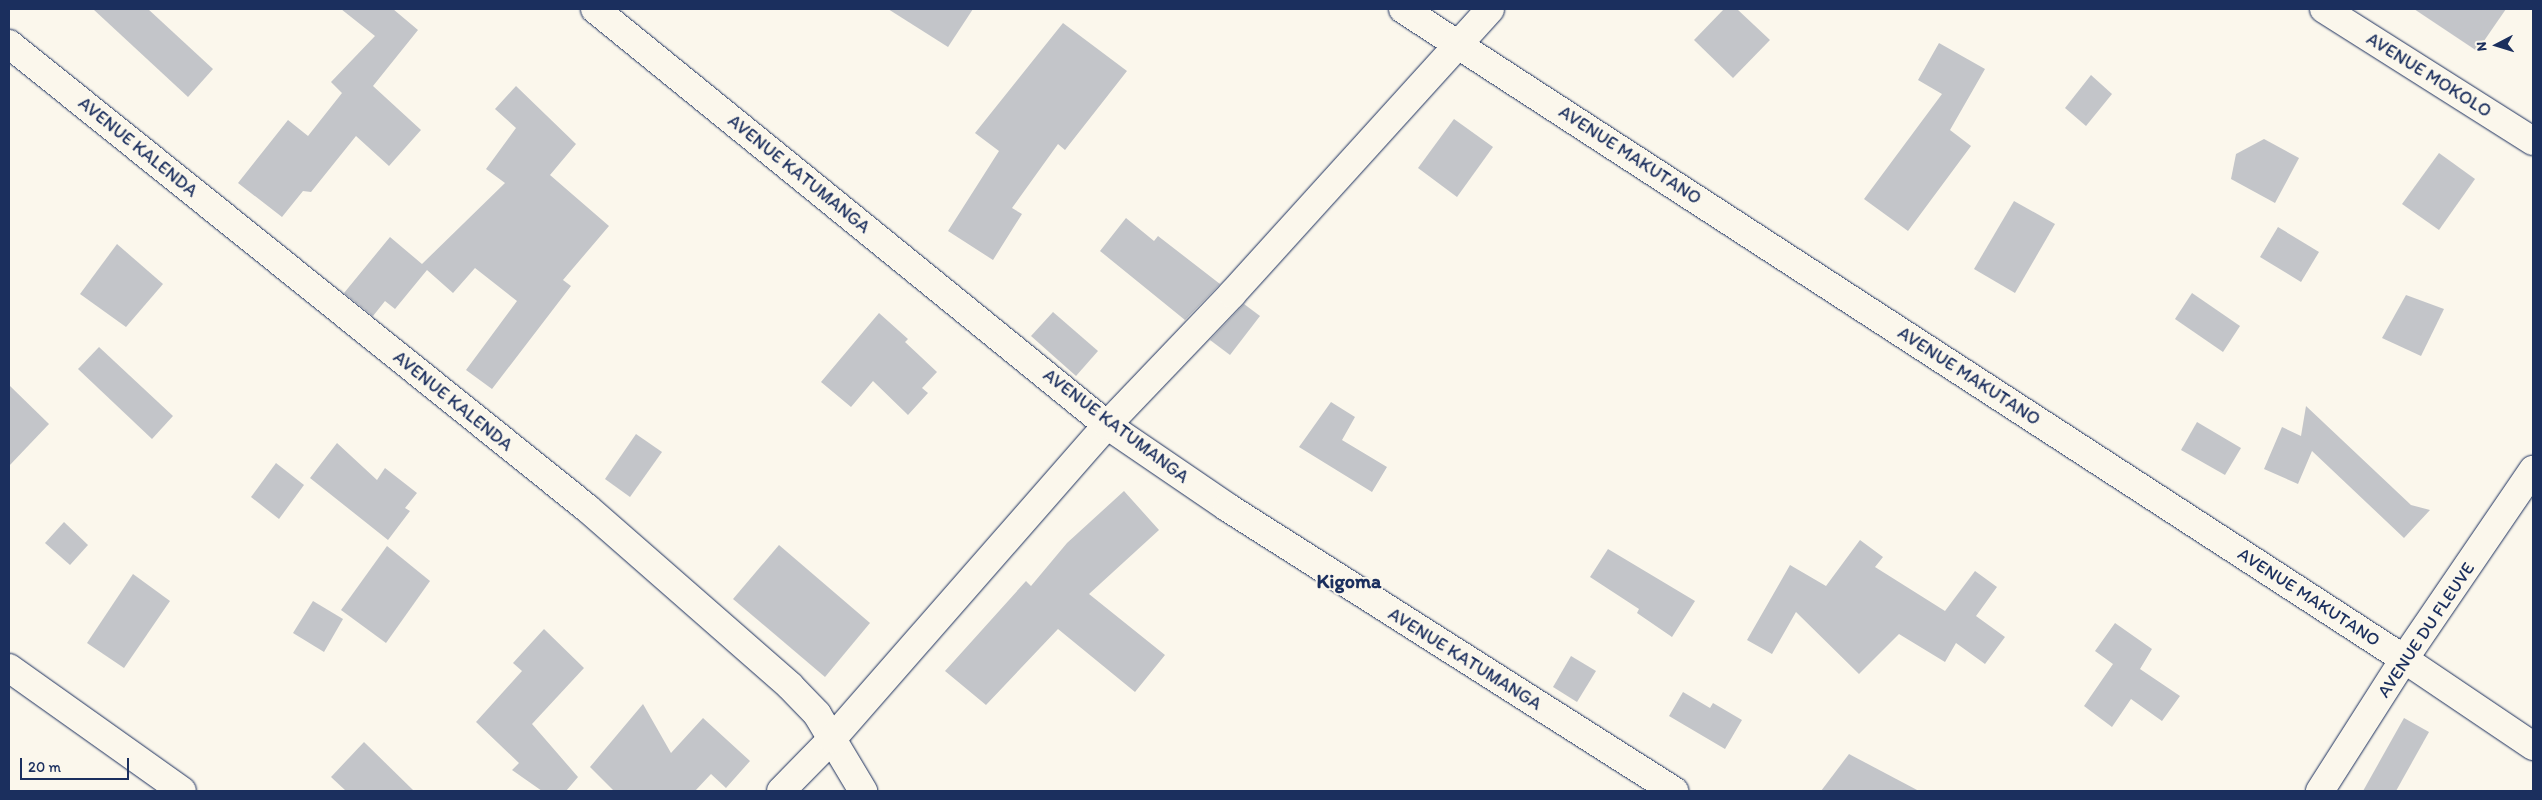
<!DOCTYPE html>
<html>
<head>
<meta charset="utf-8">
<style>
  body { margin:0 }
  #map { position:relative; width:2542px; height:800px; overflow:hidden; background:#fbf7ec; font-family:Itim,sans-serif }
  div>[style] { position:absolute }
  .building>* { inset:0; background:#c3c5c9 }
  .roads { filter:drop-shadow(0 0 1px #1b2f5e) drop-shadow(0 0 1px #1b2f5e) }
  .minor>* { height:28px; margin:-14px; padding:0 14px; transform-origin:14px; border-radius:14px; background:#fbf7ec }
  span { translate:-50% -50%; white-space:nowrap; text-align:center; line-height:1.15; -webkit-text-stroke:4px #fbf7ec; paint-order:stroke }
  .street-label { font-size:18px; color:#1b2f5e }
  .quarter-label { font-size:20px; color:#1b2f5e; font-weight:700 }
  .frame { position:absolute; inset:0; border:10px solid #1b2f5e; pointer-events:none }
  .north { position:absolute; left:2472px; top:20px; width:50px; height:50px; -webkit-text-stroke:4px #fbf7ec; paint-order:stroke; rotate:265deg; font-size:14px; font-weight:700; line-height:20px; text-align:center; color:#1b2f5e }
  .north::after { content:''; display:block; margin:auto; width:18px; height:22px; background:#1b2f5e; clip-path:polygon(50% 0,100% 100%,50% 72%,0 100%) }
  .scale { position:absolute; left:20px; top:758px; width:109px; height:22px; box-sizing:border-box; border:2px solid #1b2f5e; border-top:0; padding-left:6px; font-size:15px; line-height:18px; white-space:nowrap; color:#1b2f5e; -webkit-text-stroke:4px #fbf7ec; paint-order:stroke }
</style>
</head>
<body>
<div id="map">
  <div class="building">
    <div style="clip-path:polygon(93px 9px,148px 9px,213px 69px,188px 97px)"></div>
    <div style="clip-path:polygon(341px 9px,393px 9px,418px 30px,373px 86px,421px 130px,389px 166px,356px 136px,311px 192px,303px 191px,282px 217px,238px 183px,288px 120px,308px 136px,342px 93px,331px 82px,375px 36px)"></div>
    <div style="clip-path:polygon(888px 9px,973px 9px,948px 47px)"></div>
    <div style="clip-path:polygon(1724px 9px,1737px 9px,1770px 40px,1733px 78px,1694px 40px)"></div>
    <div style="clip-path:polygon(2414px 9px,2506px 9px,2477px 51px)"></div>
    <div style="clip-path:polygon(1063px 23px,1127px 71px,1065px 150px,1058px 144px,1012px 208px,1022px 214px,993px 260px,948px 231px,999px 151px,975px 133px)"></div>
    <div style="clip-path:polygon(1939px 43px,1985px 69px,1950px 130px,1971px 146px,1908px 231px,1864px 199px,1942px 94px,1918px 80px)"></div>
    <div style="clip-path:polygon(2091px 75px,2112px 94px,2086px 126px,2065px 108px)"></div>
    <div style="clip-path:polygon(516px 86px,576px 144px,550px 175px,609px 226px,563px 280px,571px 286px,492px 389px,466px 370px,517px 301px,475px 268px,453px 293px,427px 270px,395px 309px,385px 301px,373px 316px,344px 293px,390px 237px,422px 264px,505px 183px,486px 169px,516px 128px,495px 109px)"></div>
    <div style="clip-path:polygon(1454px 119px,1493px 147px,1457px 197px,1418px 168px)"></div>
    <div style="clip-path:polygon(2264px 139px,2299px 158px,2275px 203px,2231px 179px,2236px 154px)"></div>
    <div style="clip-path:polygon(2439px 153px,2475px 179px,2439px 230px,2402px 204px)"></div>
    <div style="clip-path:polygon(2014px 201px,2055px 224px,2015px 293px,1974px 269px)"></div>
    <div style="clip-path:polygon(1126px 218px,1154px 241px,1158px 236px,1220px 284px,1185px 320px,1100px 251px)"></div>
    <div style="clip-path:polygon(2278px 227px,2319px 252px,2301px 282px,2260px 257px)"></div>
    <div style="clip-path:polygon(117px 244px,163px 284px,126px 327px,80px 294px)"></div>
    <div style="clip-path:polygon(2192px 293px,2240px 326px,2223px 352px,2175px 319px)"></div>
    <div style="clip-path:polygon(2406px 295px,2444px 309px,2421px 356px,2382px 338px)"></div>
    <div style="clip-path:polygon(1244px 304px,1260px 316px,1230px 355px,1210px 340px)"></div>
    <div style="clip-path:polygon(1053px 312px,1098px 351px,1076px 376px,1031px 336px)"></div>
    <div style="clip-path:polygon(879px 313px,908px 339px,905px 342px,937px 372px,922px 388px,928px 393px,908px 415px,873px 381px,851px 407px,821px 382px)"></div>
    <div style="clip-path:polygon(99px 347px,173px 416px,152px 439px,78px 369px)"></div>
    <div style="clip-path:polygon(9px 385px,49px 424px,9px 466px)"></div>
    <div style="clip-path:polygon(1331px 402px,1355px 417px,1342px 440px,1387px 467px,1372px 492px,1299px 447px)"></div>
    <div style="clip-path:polygon(2306px 406px,2411px 505px,2430px 510px,2404px 538px,2312px 451px,2298px 484px,2264px 469px,2282px 427px,2301px 436px)"></div>
    <div style="clip-path:polygon(2197px 422px,2241px 448px,2225px 475px,2181px 450px)"></div>
    <div style="clip-path:polygon(636px 434px,662px 452px,630px 497px,605px 479px)"></div>
    <div style="clip-path:polygon(337px 443px,377px 480px,385px 468px,417px 493px,405px 508px,410px 511px,388px 540px,310px 478px)"></div>
    <div style="clip-path:polygon(276px 463px,304px 485px,279px 519px,251px 497px)"></div>
    <div style="clip-path:polygon(1124px 491px,1159px 530px,1089px 594px,1165px 655px,1135px 692px,1058px 629px,986px 705px,945px 671px,1026px 581px,1031px 586px,1067px 543px)"></div>
    <div style="clip-path:polygon(64px 522px,88px 545px,70px 565px,45px 543px)"></div>
    <div style="clip-path:polygon(1860px 540px,1883px 557px,1875px 567px,1945px 611px,1975px 571px,1997px 587px,1976px 616px,2005px 637px,1985px 664px,1956px 643px,1945px 662px,1899px 634px,1859px 674px,1796px 612px,1772px 654px,1747px 640px,1790px 565px,1826px 586px)"></div>
    <div style="clip-path:polygon(779px 545px,870px 623px,825px 677px,733px 599px)"></div>
    <div style="clip-path:polygon(387px 546px,430px 581px,386px 643px,341px 610px)"></div>
    <div style="clip-path:polygon(1608px 549px,1695px 601px,1672px 637px,1637px 613px,1639px 609px,1590px 577px)"></div>
    <div style="clip-path:polygon(133px 574px,170px 601px,124px 668px,87px 643px)"></div>
    <div style="clip-path:polygon(313px 601px,343px 619px,324px 652px,293px 633px)"></div>
    <div style="clip-path:polygon(2115px 623px,2152px 649px,2140px 669px,2180px 696px,2162px 721px,2131px 699px,2112px 727px,2084px 706px,2113px 664px,2095px 651px)"></div>
    <div style="clip-path:polygon(544px 629px,584px 668px,532px 724px,578px 777px,566px 791px,542px 791px,512px 770px,519px 763px,476px 722px,522px 671px,513px 663px)"></div>
    <div style="clip-path:polygon(1571px 656px,1596px 671px,1577px 702px,1553px 687px)"></div>
    <div style="clip-path:polygon(1683px 692px,1710px 708px,1713px 703px,1742px 720px,1725px 749px,1669px 716px)"></div>
    <div style="clip-path:polygon(643px 704px,671px 753px,703px 718px,750px 761px,726px 788px,711px 774px,695px 791px,614px 791px,590px 767px)"></div>
    <div style="clip-path:polygon(2404px 718px,2429px 732px,2396px 791px,2363px 791px)"></div>
    <div style="clip-path:polygon(364px 742px,414px 791px,346px 791px,331px 777px)"></div>
    <div style="clip-path:polygon(1849px 754px,1919px 791px,1821px 791px)"></div>
  </div>
  <div class="roads">
    <div class="minor">
      <div style="left:595px;top:9px;width:660px;rotate:39.09deg"></div>
      <div style="left:1107px;top:425px;width:145px;rotate:34.3deg"></div>
      <div style="left:1227px;top:507px;width:530px;rotate:32.43deg"></div>
      <div style="left:1403px;top:9px;width:1194px;rotate:33deg"></div>
      <div style="left:2404px;top:659px;width:156px;rotate:34deg"></div>
      <div style="left:2324px;top:9px;width:247px;rotate:32.3deg"></div>
      <div style="left:9px;top:44px;width:741px;rotate:38.76deg"></div>
      <div style="left:587px;top:508px;width:270px;rotate:41.2deg"></div>
      <div style="left:790px;top:686px;width:39px;rotate:46deg"></div>
      <div style="left:817px;top:714px;width:90px;rotate:59.1deg"></div>
      <div style="left:9px;top:668px;width:212px;rotate:35.4deg"></div>
      <div style="left:781px;top:791px;width:73px;rotate:-45.6deg"></div>
      <div style="left:832px;top:739px;width:417px;rotate:-48.8deg"></div>
      <div style="left:1107px;top:425px;width:181px;rotate:-46.3deg"></div>
      <div style="left:1232px;top:294px;width:384px;rotate:-47.8deg"></div>
      <div style="left:2320px;top:791px;width:156px;rotate:-57.5deg"></div>
      <div style="left:2404px;top:659px;width:229px;rotate:-55.7deg"></div>
    </div>
  </div>
  <div class="street-label">
    <span style="left:2429px;top:75px;rotate:32deg">AVENUE MOKOLO</span>
    <span style="left:138px;top:147px;rotate:39deg">AVENUE KALENDA</span>
    <span style="left:1630px;top:155px;rotate:33deg">AVENUE MAKUTANO</span>
    <span style="left:799px;top:174px;rotate:39deg">AVENUE KATUMANGA</span>
    <span style="left:1969px;top:376px;rotate:33deg">AVENUE MAKUTANO</span>
    <span style="left:453px;top:401px;rotate:39deg">AVENUE KALENDA</span>
    <span style="left:1116px;top:426px;rotate:37deg">AVENUE KATUMANGA</span>
    <span style="left:2309px;top:597px;rotate:33deg">AVENUE MAKUTANO</span>
    <span style="left:2426px;top:630px;rotate:-56deg">AVENUE DU FLEUVE</span>
    <span style="left:1465px;top:659px;rotate:32deg">AVENUE KATUMANGA</span>
  </div>
  <div class="quarter-label">
    <span style="left:1349px;top:581px">Kigoma</span>
  </div>
  <div class="frame"></div>
  <div class="north">N</div>
  <div class="scale">20 m</div>
</div>
</body>
</html>
